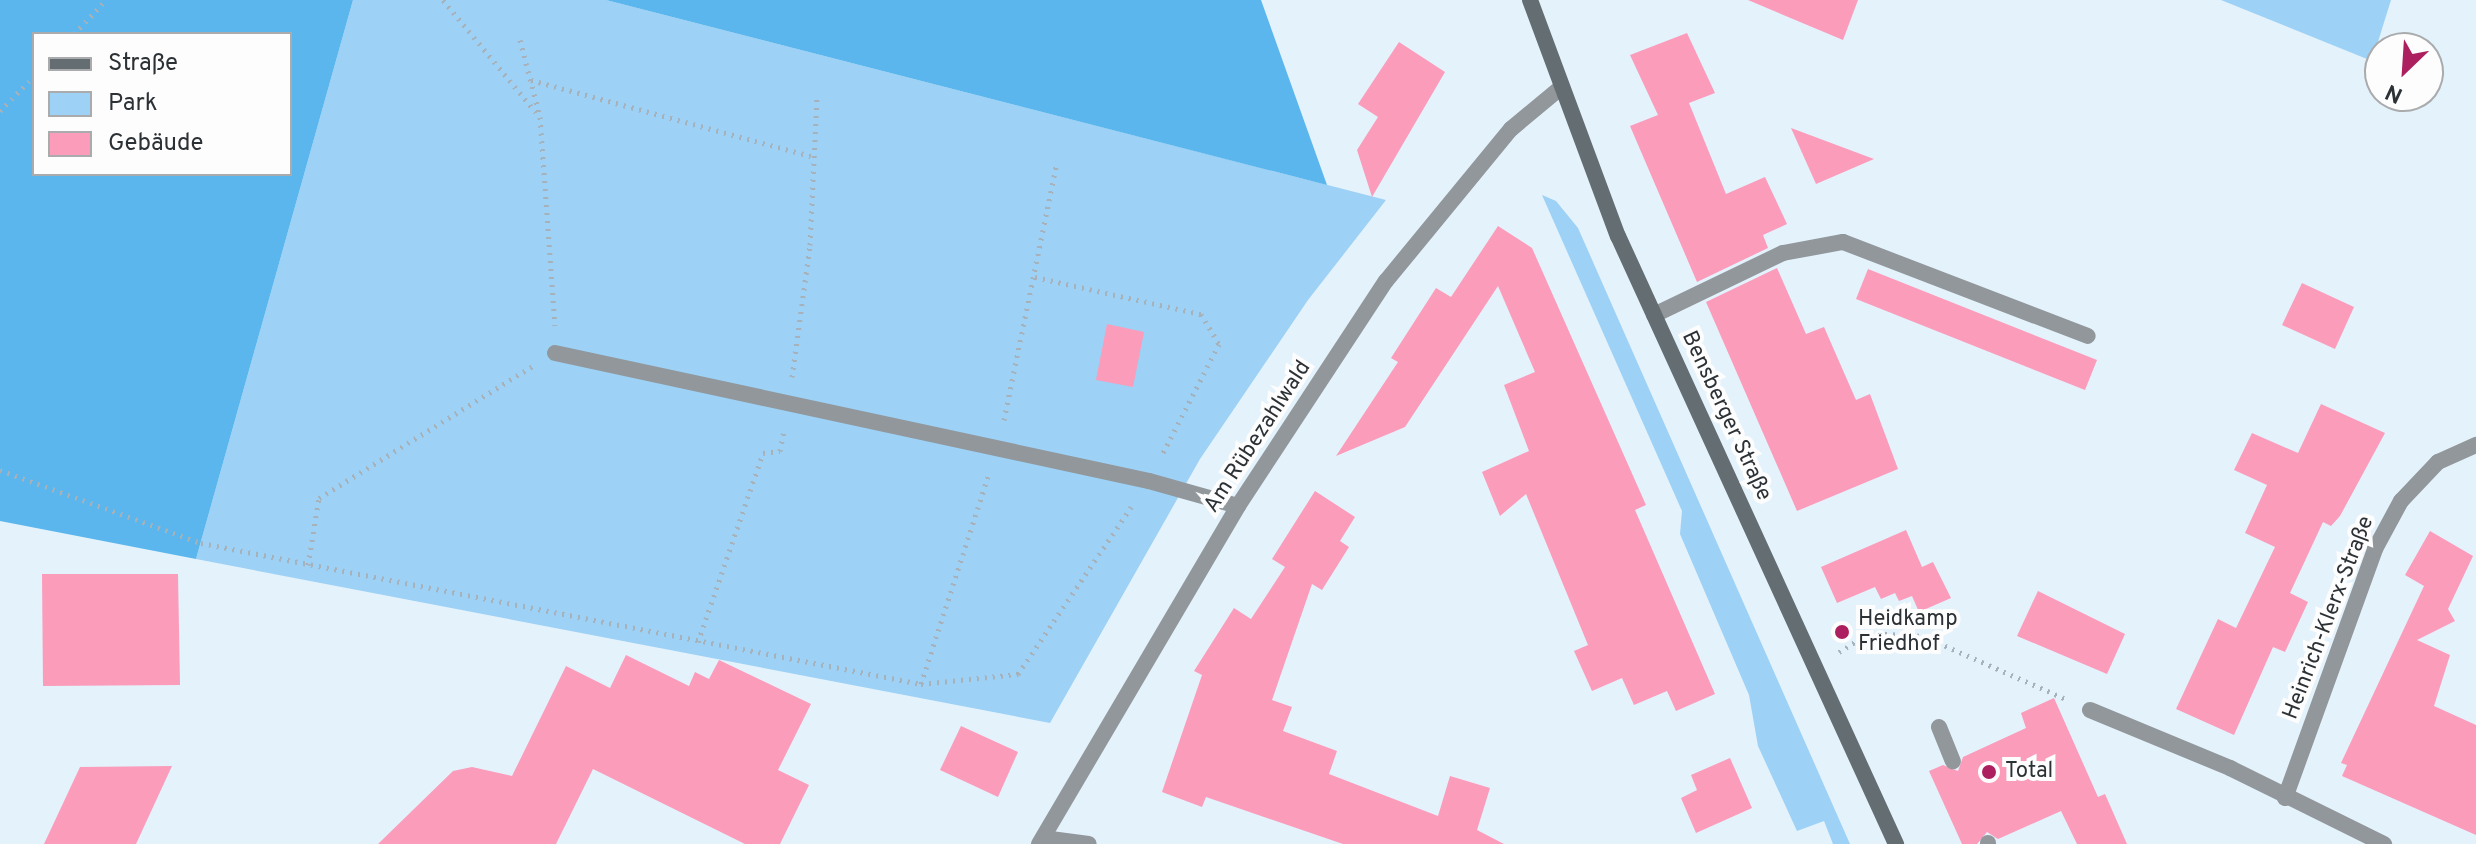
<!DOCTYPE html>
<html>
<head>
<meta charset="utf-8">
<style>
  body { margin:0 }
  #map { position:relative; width:2476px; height:844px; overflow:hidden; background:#e4f2fc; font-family:Overpass,sans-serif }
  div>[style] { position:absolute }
  .green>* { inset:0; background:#9dd1f5 }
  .forest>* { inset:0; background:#5ab6ed }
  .building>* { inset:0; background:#fb9cbb }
  .path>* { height:5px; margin-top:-2.5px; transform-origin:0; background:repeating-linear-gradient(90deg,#a6b1b9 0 2px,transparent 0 8px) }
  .service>* { height:16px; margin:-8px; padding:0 8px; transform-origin:8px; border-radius:8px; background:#91979b }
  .minor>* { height:16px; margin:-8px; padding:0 8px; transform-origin:8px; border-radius:8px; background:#91979b }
  .tertiary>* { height:16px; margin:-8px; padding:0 8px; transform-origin:8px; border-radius:8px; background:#91979b }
  .secondary>* { height:16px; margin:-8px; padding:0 8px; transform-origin:8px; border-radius:8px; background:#646d72 }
  .dots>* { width:22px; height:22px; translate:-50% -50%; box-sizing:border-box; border:4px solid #fdfdfd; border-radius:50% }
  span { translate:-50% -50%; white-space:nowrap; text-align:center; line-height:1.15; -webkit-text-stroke:8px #fdfdfd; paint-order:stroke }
  .street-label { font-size:22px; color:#2c3135 }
  .poi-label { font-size:22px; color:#2c3135 }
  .left { translate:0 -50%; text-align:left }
  .legend { position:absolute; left:32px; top:32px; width:260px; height:144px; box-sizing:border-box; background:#fdfdfd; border:2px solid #a9abad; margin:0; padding:10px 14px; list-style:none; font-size:24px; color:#2c3135 }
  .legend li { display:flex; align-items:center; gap:16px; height:40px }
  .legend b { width:40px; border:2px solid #a9abad }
  .north { position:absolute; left:2364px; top:32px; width:80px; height:80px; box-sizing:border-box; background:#fdfdfd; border:2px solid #a9abad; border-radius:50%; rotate:205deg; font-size:22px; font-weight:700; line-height:32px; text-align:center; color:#2c3135 }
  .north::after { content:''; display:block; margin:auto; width:28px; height:36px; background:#ac2060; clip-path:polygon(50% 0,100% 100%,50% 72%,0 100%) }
</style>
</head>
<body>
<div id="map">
  <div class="green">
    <div style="clip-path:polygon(353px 0,606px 0,1386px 200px,1308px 300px,1200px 459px,1050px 723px,196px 559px)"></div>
    <div style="clip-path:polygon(2221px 0,2391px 0,2372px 61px)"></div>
    <div style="clip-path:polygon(1542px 195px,1556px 201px,1578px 228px,1850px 844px,1833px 844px,1824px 821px,1797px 831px,1758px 746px,1749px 695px,1680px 534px,1682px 511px)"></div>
  </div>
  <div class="forest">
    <div style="clip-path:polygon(evenodd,0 0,353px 0,196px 559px,0 521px,0 0,34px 34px,290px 34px,290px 174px,34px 174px,34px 34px)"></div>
    <div style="clip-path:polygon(606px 0,1261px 0,1327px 185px)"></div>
  </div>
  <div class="building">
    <div style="clip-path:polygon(1748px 0,1858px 0,1843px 40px)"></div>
    <div style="clip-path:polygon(1687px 33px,1715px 93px,1689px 103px,1726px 194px,1765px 177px,1787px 224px,1763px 235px,1768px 248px,1697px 282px,1630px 126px,1658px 115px,1630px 55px)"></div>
    <div style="clip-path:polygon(1399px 42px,1445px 72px,1372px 197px,1357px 150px,1378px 117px,1358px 104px)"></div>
    <div style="clip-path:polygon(1791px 128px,1874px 159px,1816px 184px)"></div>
    <div style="clip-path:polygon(1498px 226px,1532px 248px,1646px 505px,1635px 510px,1715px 694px,1676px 711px,1667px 691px,1634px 705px,1622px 678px,1592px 691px,1574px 651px,1588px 645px,1526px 494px,1500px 516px,1482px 472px,1529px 451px,1504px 385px,1535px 372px,1498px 286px,1405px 427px,1336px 456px,1398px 362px,1391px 358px,1436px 288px,1451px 297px)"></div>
    <div style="clip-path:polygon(1777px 268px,1806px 334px,1824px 327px,1856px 400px,1870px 394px,1898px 469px,1797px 511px,1706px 302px)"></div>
    <div style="clip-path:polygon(1868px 269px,2097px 360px,2085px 390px,1856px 299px)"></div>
    <div style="clip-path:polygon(2302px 283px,2354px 307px,2335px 349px,2282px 325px)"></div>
    <div style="clip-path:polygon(1107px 324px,1144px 332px,1133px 387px,1096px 380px)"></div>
    <div style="clip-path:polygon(2321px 404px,2385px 433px,2340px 516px,2331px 526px,2323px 522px,2290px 593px,2308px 602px,2285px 652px,2273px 647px,2234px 735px,2176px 709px,2218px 619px,2236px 628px,2275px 547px,2245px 533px,2267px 485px,2234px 470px,2252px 433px,2298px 453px)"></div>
    <div style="clip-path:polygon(1315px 491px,1355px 517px,1340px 541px,1349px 547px,1322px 590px,1312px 584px,1272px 700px,1292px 707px,1283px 731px,1337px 751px,1329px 774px,1438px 816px,1450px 776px,1490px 788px,1477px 830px,1504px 844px,1343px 844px,1206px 797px,1202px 807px,1162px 792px,1202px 675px,1194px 671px,1234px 608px,1251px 619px,1285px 567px,1272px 559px)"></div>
    <div style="clip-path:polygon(1906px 530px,1922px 567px,1933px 562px,1951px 598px,1919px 612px,1912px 596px,1899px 601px,1895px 593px,1881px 599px,1875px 587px,1837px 603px,1821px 567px)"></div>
    <div style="clip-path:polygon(2430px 531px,2473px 556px,2448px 609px,2455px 621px,2417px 640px,2450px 655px,2434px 706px,2476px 725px,2476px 835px,2342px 776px,2347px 765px,2341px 763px,2424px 586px,2405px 575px)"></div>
    <div style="clip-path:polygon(42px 574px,178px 574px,180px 685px,43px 686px)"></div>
    <div style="clip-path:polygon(2038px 591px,2125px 634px,2107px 674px,2017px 636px)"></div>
    <div style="clip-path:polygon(626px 655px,689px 686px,695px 672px,709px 679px,719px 660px,811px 704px,778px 770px,809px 785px,780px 844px,745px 844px,593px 769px,556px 844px,378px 844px,453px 771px,472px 767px,512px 776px,566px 666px,610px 688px)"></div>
    <div style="clip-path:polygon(2054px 698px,2098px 797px,2105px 794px,2127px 844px,2077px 844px,2061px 811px,1998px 839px,1987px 832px,1977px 844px,1962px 844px,1929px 771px,1943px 765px,1958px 771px,1963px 757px,2026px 728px,2021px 713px)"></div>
    <div style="clip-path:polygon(961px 726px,1018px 752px,998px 797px,940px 770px)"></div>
    <div style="clip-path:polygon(1730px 758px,1752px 808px,1696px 833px,1681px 798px,1697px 790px,1691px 775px)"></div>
    <div style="clip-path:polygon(172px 766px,136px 844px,44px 844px,80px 767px)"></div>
  </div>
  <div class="path">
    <div style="left:443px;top:0;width:151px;rotate:50.4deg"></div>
    <div style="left:74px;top:34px;width:47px;rotate:-46.7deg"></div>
    <div style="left:520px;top:40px;width:80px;rotate:75.4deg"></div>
    <div style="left:540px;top:117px;width:209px;rotate:85.9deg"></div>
    <div style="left:531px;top:80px;width:290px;rotate:15.2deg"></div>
    <div style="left:0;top:111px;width:49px;rotate:-45.8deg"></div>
    <div style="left:1035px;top:277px;width:170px;rotate:12.6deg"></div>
    <div style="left:1201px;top:314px;width:35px;rotate:59deg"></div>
    <div style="left:1219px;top:344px;width:127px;rotate:117.2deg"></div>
    <div style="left:792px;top:377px;width:133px;rotate:-82.2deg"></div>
    <div style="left:810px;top:245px;width:146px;rotate:-87.3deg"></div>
    <div style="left:1004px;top:420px;width:264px;rotate:-78.4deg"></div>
    <div style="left:0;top:470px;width:214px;rotate:20deg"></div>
    <div style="left:201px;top:543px;width:734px;rotate:11.08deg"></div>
    <div style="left:921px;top:684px;width:98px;rotate:-5.9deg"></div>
    <div style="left:1018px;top:674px;width:202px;rotate:-55.9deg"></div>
    <div style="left:308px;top:565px;width:68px;rotate:-80.7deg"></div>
    <div style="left:319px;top:498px;width:251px;rotate:-31.7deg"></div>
    <div style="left:698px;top:642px;width:200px;rotate:-71deg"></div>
    <div style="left:763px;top:453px;width:17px;rotate:-7deg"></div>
    <div style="left:780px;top:451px;width:20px;rotate:-79deg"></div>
    <div style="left:1858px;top:644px;width:27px;rotate:-20deg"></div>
    <div style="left:1839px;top:652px;width:36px;rotate:-32deg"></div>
    <div style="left:1869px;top:633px;width:54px;rotate:3.2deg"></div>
    <div style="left:1923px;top:636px;width:156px;rotate:23.8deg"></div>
    <div style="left:921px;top:684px;width:219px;rotate:-72.1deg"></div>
  </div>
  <div class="service">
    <div style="left:1654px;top:315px;width:143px;rotate:-25.7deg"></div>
    <div style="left:1783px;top:253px;width:61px;rotate:-10.4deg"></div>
    <div style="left:1843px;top:242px;width:262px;rotate:21deg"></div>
    <div style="left:555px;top:353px;width:608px;rotate:12.16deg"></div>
    <div style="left:1149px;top:481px;width:92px;rotate:15.7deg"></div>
    <div style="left:1939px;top:727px;width:37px;rotate:68deg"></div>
    <div style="left:1988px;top:843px;width:1px;rotate:90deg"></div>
  </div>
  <div class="minor">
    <div style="left:2090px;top:710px;width:152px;rotate:22.5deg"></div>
    <div style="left:2230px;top:768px;width:172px;rotate:26.3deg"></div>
    <div style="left:2285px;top:798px;width:265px;rotate:-70.1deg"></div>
    <div style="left:2375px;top:549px;width:55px;rotate:-61.6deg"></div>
    <div style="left:2401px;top:501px;width:54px;rotate:-46.5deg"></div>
    <div style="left:2438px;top:462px;width:42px;rotate:-24.1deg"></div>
    <div style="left:1043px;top:838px;width:46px;rotate:7.4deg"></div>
  </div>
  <div class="tertiary">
    <div style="left:1039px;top:844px;width:392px;rotate:-59.5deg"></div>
    <div style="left:1238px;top:506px;width:269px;rotate:-56.7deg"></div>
    <div style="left:1386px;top:281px;width:197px;rotate:-50.6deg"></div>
    <div style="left:1511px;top:129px;width:62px;rotate:-39.8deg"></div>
  </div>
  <div class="secondary">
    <div style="left:1530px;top:0;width:252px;rotate:69.6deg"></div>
    <div style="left:1618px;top:236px;width:669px;rotate:65.43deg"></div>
  </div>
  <div class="dots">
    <div style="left:1842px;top:632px;background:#ac2060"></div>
    <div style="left:1989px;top:772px;background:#ac2060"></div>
  </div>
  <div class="street-label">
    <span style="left:1726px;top:416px;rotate:65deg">Bensberger Straße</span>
    <span style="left:1258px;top:437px;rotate:-57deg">Am Rübezahlwald</span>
    <span style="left:2329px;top:618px;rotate:-69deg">Heinrich-Klerx-Straße</span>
  </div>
  <div class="poi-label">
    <span class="left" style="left:1858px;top:632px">Heidkamp<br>Friedhof</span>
    <span class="left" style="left:2005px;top:772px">Total</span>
  </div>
  <ul class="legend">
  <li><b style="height:10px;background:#646d72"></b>Straße</li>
  <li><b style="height:22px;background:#9dd1f5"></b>Park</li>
  <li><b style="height:22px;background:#fb9cbb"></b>Gebäude</li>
  </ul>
  <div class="north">N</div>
</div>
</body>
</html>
